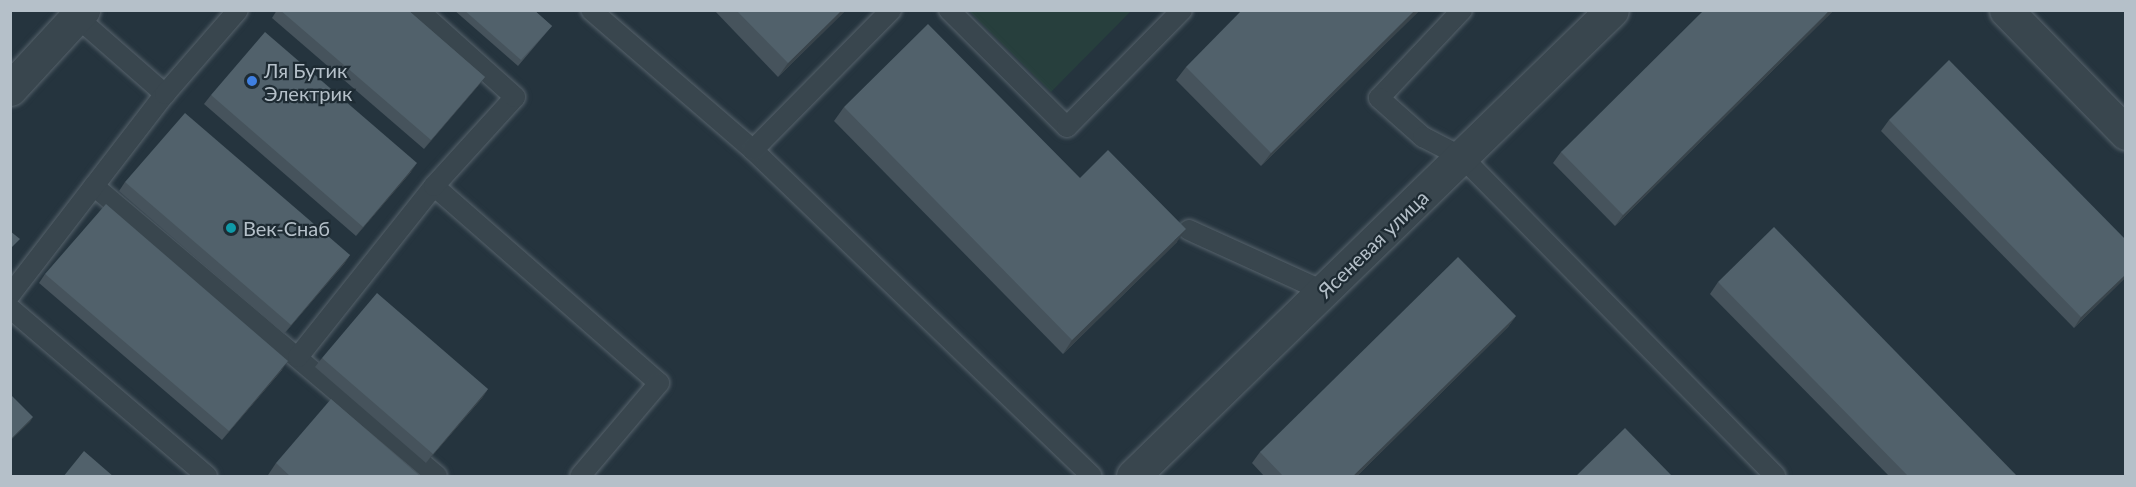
<!DOCTYPE html>
<html>
<head>
<meta charset="utf-8">
<style>
  body { margin:0 }
  #map { position:relative; width:2136px; height:487px; overflow:hidden; background:#25343e; font-family:Lato,sans-serif }
  div>[style] { position:absolute }
  .green>* { inset:0; background:#273f3d }
  .roads { filter:drop-shadow(0 0 2px #57636c) drop-shadow(0 0 2px #57636c) }
  .service>* { height:20px; margin:-10px; padding:0 10px; transform-origin:10px; border-radius:10px; background:#39464e }
  .minor>* { height:33px; margin:-16.5px; padding:0 16.5px; transform-origin:16.5px; border-radius:16.5px; background:#39464e }
  .wall>* { inset:0; background:#46535c }
  .shaded-wall>* { inset:0; background:#39444b }
  .building>* { inset:0; background:#51616b }
  .dots>* { width:16px; height:16px; translate:-50% -50%; box-sizing:border-box; border:3px solid #1e2b33; border-radius:50% }
  span { translate:-50% -50%; white-space:nowrap; text-align:center; line-height:1.15; -webkit-text-stroke:4.5px #1e2b33; paint-order:stroke }
  .poi-label { font-size:20px; color:#b5c0c9 }
  .left { translate:0 -50%; text-align:left }
  .street-label { font-size:20px; color:#b5c0c9 }
  .frame { position:absolute; inset:0; border:12px solid #b5c0c9; pointer-events:none }
</style>
</head>
<body>
<div id="map">
  <div class="green">
    <div style="clip-path:polygon(969px 11px,1131px 11px,1051px 92px)"></div>
  </div>
  <div class="roads">
    <div class="service">
      <div style="left:591px;top:10px;width:214px;rotate:40.8deg"></div>
      <div style="left:753px;top:150px;width:470px;rotate:43.9deg"></div>
      <div style="left:949px;top:10px;width:166px;rotate:44.8deg"></div>
      <div style="left:1067px;top:127px;width:164px;rotate:-45.5deg"></div>
      <div style="left:1462px;top:10px;width:121px;rotate:133.3deg"></div>
      <div style="left:1379px;top:98px;width:59px;rotate:41.6deg"></div>
      <div style="left:1423px;top:137px;width:44px;rotate:27.1deg"></div>
      <div style="left:1462px;top:157px;width:447px;rotate:45.5deg"></div>
      <div style="left:77px;top:17px;width:117px;rotate:41.2deg"></div>
      <div style="left:753px;top:150px;width:197px;rotate:-45.4deg"></div>
      <div style="left:94px;top:186px;width:449px;rotate:40.2deg"></div>
      <div style="left:434px;top:186px;width:299px;rotate:41.2deg"></div>
      <div style="left:659px;top:383px;width:122px;rotate:130.3deg"></div>
      <div style="left:1189px;top:230px;width:147px;rotate:24.5deg"></div>
      <div style="left:10px;top:295px;width:254px;rotate:-52.4deg"></div>
      <div style="left:165px;top:94px;width:111px;rotate:-49deg"></div>
      <div style="left:10px;top:308px;width:259px;rotate:40.5deg"></div>
      <div style="left:298px;top:357px;width:218px;rotate:-51.5deg"></div>
      <div style="left:434px;top:186px;width:120px;rotate:-47.7deg"></div>
      <div style="left:515px;top:97px;width:130px;rotate:-138.1deg"></div>
    </div>
    <div class="minor">
      <div style="left:2006px;top:10px;width:172px;rotate:45.7deg"></div>
      <div style="left:10px;top:89px;width:108px;rotate:-47.3deg"></div>
      <div style="left:1133px;top:476px;width:668px;rotate:-44.21deg"></div>
    </div>
  </div>
  <div class="wall">
    <div style="clip-path:polygon(277px 10px,408px 10px,485px 77px,478px 86px,424px 149px,272px 18px)"></div>
    <div style="clip-path:polygon(454px 10px,534px 10px,552px 26px,518px 66px)"></div>
    <div style="clip-path:polygon(714px 10px,846px 10px,778px 77px)"></div>
    <div style="clip-path:polygon(1420px 10px,1261px 166px,1176px 80px,1186px 67px)"></div>
    <div style="clip-path:polygon(1834px 10px,1615px 226px,1553px 163px,1561px 152px)"></div>
    <div style="clip-path:polygon(211px 95px,411px 172px,356px 236px,204px 104px)"></div>
    <div style="clip-path:polygon(844px 107px,1080px 178px,1177px 242px,1063px 354px,834px 121px)"></div>
    <div style="clip-path:polygon(1889px 120px,2126px 240px,2126px 277px,2074px 328px,1881px 131px)"></div>
    <div style="clip-path:polygon(125px 182px,350px 255px,344px 264px,284px 334px,119px 191px)"></div>
    <div style="clip-path:polygon(45px 274px,282px 370px,222px 440px,39px 283px)"></div>
    <div style="clip-path:polygon(1718px 282px,2018px 477px,1890px 477px,1710px 294px)"></div>
    <div style="clip-path:polygon(1516px 316px,1508px 327px,1356px 477px,1265px 477px,1252px 463px,1260px 452px)"></div>
    <div style="clip-path:polygon(322px 358px,488px 389px,482px 398px,426px 463px,315px 367px)"></div>
    <div style="clip-path:polygon(276px 463px,421px 477px,270px 477px,268px 475px)"></div>
  </div>
  <div class="shaded-wall">
    <div style="clip-path:polygon(842px 10px,846px 10px,778px 77px,788px 63px)"></div>
    <div style="clip-path:polygon(1415px 10px,1420px 10px,1261px 166px,1271px 153px)"></div>
    <div style="clip-path:polygon(1830px 10px,1834px 10px,1615px 226px,1623px 215px)"></div>
    <div style="clip-path:polygon(485px 77px,478px 86px,424px 149px,431px 140px)"></div>
    <div style="clip-path:polygon(417px 163px,411px 172px,356px 236px,363px 227px)"></div>
    <div style="clip-path:polygon(1186px 229px,1177px 242px,1063px 354px,1072px 340px)"></div>
    <div style="clip-path:polygon(350px 255px,344px 264px,284px 334px,291px 325px)"></div>
    <div style="clip-path:polygon(2126px 274px,2126px 277px,2074px 328px,2081px 317px)"></div>
    <div style="clip-path:polygon(1516px 316px,1508px 327px,1356px 477px,1352px 477px)"></div>
    <div style="clip-path:polygon(288px 361px,282px 370px,222px 440px,229px 431px)"></div>
    <div style="clip-path:polygon(488px 389px,482px 398px,426px 463px,433px 454px)"></div>
    <div style="clip-path:polygon(33px 417px,30px 422px,10px 441px,10px 440px)"></div>
  </div>
  <div class="building">
    <div style="clip-path:polygon(280px 10px,408px 10px,485px 77px,431px 140px)"></div>
    <div style="clip-path:polygon(464px 10px,534px 10px,552px 26px,521px 60px)"></div>
    <div style="clip-path:polygon(736px 10px,842px 10px,788px 63px)"></div>
    <div style="clip-path:polygon(1242px 10px,1415px 10px,1271px 153px,1186px 67px)"></div>
    <div style="clip-path:polygon(1704px 10px,1830px 10px,1623px 215px,1561px 152px)"></div>
    <div style="clip-path:polygon(928px 24px,1080px 178px,1108px 150px,1186px 229px,1072px 340px,844px 107px)"></div>
    <div style="clip-path:polygon(265px 32px,417px 163px,363px 227px,211px 95px)"></div>
    <div style="clip-path:polygon(1949px 60px,2126px 240px,2126px 274px,2081px 317px,1889px 120px)"></div>
    <div style="clip-path:polygon(185px 113px,350px 255px,291px 325px,125px 182px)"></div>
    <div style="clip-path:polygon(106px 204px,288px 361px,229px 431px,45px 274px)"></div>
    <div style="clip-path:polygon(1774px 227px,2018px 477px,1909px 477px,1718px 282px)"></div>
    <div style="clip-path:polygon(10px 231px,20px 239px,10px 249px)"></div>
    <div style="clip-path:polygon(1458px 257px,1516px 316px,1352px 477px,1284px 477px,1260px 452px)"></div>
    <div style="clip-path:polygon(377px 293px,488px 389px,433px 454px,322px 358px)"></div>
    <div style="clip-path:polygon(10px 394px,33px 417px,10px 440px)"></div>
    <div style="clip-path:polygon(331px 399px,421px 477px,291px 477px,276px 463px)"></div>
    <div style="clip-path:polygon(1625px 428px,1673px 477px,1575px 477px)"></div>
    <div style="clip-path:polygon(84px 451px,114px 477px,63px 477px)"></div>
  </div>
  <div class="dots">
    <div style="left:252px;top:81px;background:#3f7fe0"></div>
    <div style="left:231px;top:228px;background:#0f9aa8"></div>
  </div>
  <div class="poi-label">
    <span class="left" style="left:264px;top:82px">Ля Бутик<br>Электрик</span>
    <span class="left" style="left:243px;top:228px">Век-Снаб</span>
  </div>
  <div class="street-label">
    <span style="left:1373px;top:244px;rotate:-44deg">Ясеневая улица</span>
  </div>
  <div class="frame"></div>
</div>
</body>
</html>
